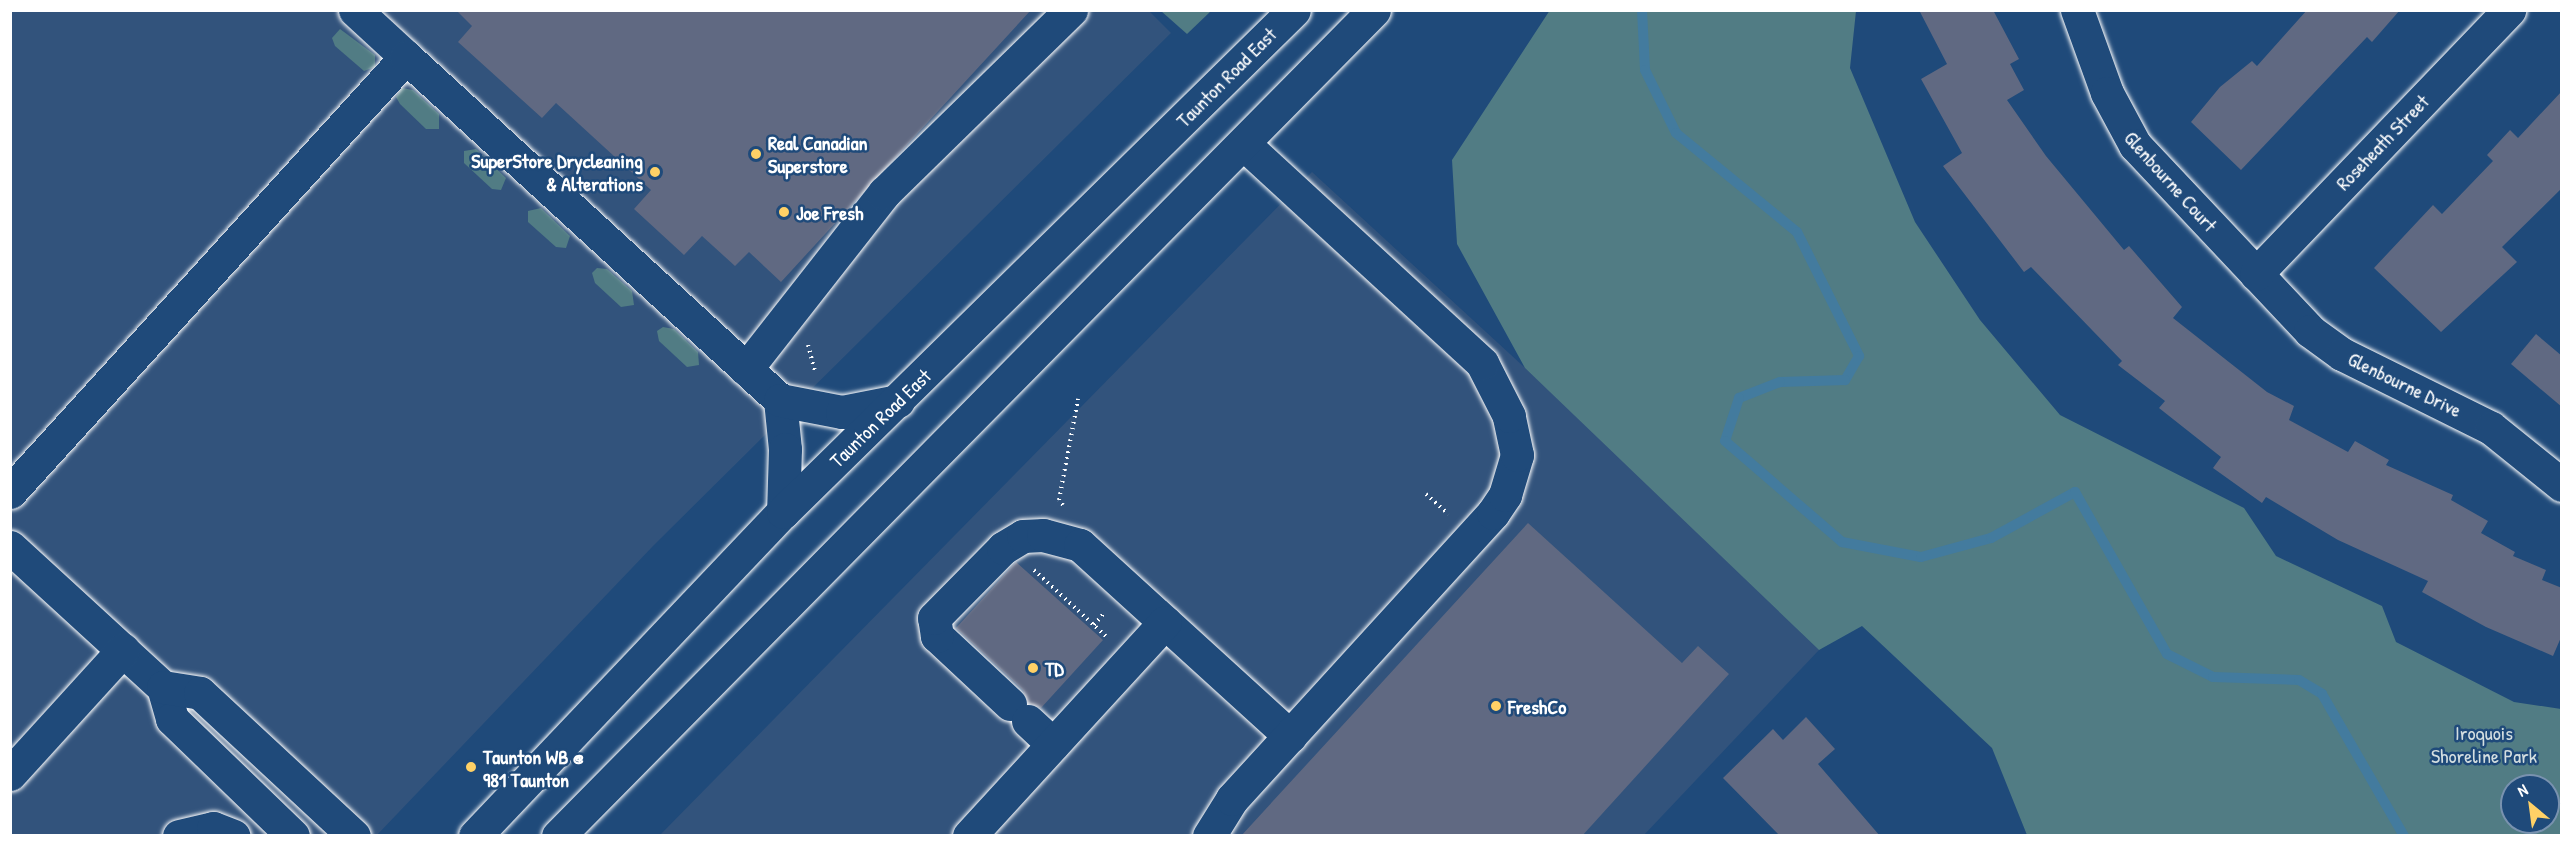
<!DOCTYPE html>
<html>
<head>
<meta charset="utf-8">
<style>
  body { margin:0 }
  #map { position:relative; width:2572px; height:846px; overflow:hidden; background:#1f4a7a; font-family:"Patrick Hand",sans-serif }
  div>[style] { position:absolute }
  .built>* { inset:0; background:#32537c }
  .green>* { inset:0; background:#517c84 }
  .stream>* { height:10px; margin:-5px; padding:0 5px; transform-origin:5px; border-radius:5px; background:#437b9e }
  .building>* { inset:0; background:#606982 }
  .path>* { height:4px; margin-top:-2px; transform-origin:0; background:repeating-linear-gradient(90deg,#fff 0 1.5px,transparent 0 6px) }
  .roads { filter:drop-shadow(0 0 2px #fff) drop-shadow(0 0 2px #fff) }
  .minor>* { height:33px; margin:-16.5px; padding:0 16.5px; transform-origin:16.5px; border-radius:16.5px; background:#1f4a7a }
  .major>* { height:33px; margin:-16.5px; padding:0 16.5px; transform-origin:16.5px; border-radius:16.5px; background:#1f4a7a }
  .dots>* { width:16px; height:16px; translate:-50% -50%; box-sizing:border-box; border:3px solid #1f4a7a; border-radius:50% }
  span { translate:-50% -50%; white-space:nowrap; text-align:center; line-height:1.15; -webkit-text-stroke:5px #1f4a7a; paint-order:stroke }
  .street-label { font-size:20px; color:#fff }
  .poi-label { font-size:20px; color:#fff; font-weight:700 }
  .left { translate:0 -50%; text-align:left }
  .right { translate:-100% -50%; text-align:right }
  .park-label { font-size:20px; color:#d4dee0 }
  .frame { position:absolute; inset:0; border:12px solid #fff; pointer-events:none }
  .north { position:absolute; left:2500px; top:774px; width:60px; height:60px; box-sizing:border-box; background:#1f4a7a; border:2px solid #7992af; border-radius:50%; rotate:331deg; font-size:16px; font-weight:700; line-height:24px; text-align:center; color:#fff }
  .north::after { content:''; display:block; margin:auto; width:21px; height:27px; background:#ffd166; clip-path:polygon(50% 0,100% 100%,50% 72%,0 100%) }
</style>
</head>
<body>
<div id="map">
  <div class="built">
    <div style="clip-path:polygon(1148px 10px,1171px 33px,654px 545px,377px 835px,11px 836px,10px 11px)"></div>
    <div style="clip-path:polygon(1312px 172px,1586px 424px,1819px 650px,1644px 835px,659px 836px)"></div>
  </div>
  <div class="green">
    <div style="clip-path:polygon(evenodd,1550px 10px,1856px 11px,1850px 68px,1915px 222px,1980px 320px,2060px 415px,2244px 508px,2276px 556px,2382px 606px,2396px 642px,2514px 702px,2561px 709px,2561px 835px,2027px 835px,1992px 748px,1862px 626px,1819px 650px,1525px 368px,1457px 244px,1452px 160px,1550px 10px,2512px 786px,2548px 786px,2548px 822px,2512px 822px,2512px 786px)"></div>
    <div style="clip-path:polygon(1161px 11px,1211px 11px,1187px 34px)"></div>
    <div style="clip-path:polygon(340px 29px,375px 55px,375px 67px,364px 71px,335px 46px,332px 38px)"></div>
    <div style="clip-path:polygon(402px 88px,413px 90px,439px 114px,439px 129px,426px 129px,400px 104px,396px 97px)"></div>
    <div style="clip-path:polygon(476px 149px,506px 178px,501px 190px,492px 189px,464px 163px,464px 151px)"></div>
    <div style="clip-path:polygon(541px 208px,570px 236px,566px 248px,556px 247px,528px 222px,528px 211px)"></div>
    <div style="clip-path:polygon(597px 268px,607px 269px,632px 291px,634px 305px,621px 307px,595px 283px,592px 273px)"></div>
    <div style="clip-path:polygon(663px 327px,674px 329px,698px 352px,699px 365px,687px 367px,659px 341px,657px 331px)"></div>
  </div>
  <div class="stream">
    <div style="left:1642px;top:10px;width:60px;rotate:87.1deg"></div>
    <div style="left:1645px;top:70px;width:70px;rotate:63.8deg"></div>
    <div style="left:1676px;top:133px;width:156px;rotate:39.3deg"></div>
    <div style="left:1797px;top:232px;width:139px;rotate:63.4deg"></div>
    <div style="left:1859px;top:356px;width:28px;rotate:120deg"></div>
    <div style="left:1845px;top:380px;width:65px;rotate:178.2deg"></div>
    <div style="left:1780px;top:382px;width:44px;rotate:158.7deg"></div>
    <div style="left:1739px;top:398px;width:45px;rotate:108deg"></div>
    <div style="left:1725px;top:441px;width:155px;rotate:40.8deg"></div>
    <div style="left:1842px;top:542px;width:80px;rotate:10.8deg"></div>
    <div style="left:1921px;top:557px;width:73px;rotate:-15.2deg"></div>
    <div style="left:1991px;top:538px;width:96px;rotate:-28.7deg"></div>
    <div style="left:2075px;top:492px;width:186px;rotate:60.4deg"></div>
    <div style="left:2167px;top:654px;width:51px;rotate:26.6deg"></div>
    <div style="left:2213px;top:677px;width:86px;rotate:2deg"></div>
    <div style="left:2299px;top:680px;width:27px;rotate:31deg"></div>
    <div style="left:2322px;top:694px;width:164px;rotate:60deg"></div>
  </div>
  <div class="building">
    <div style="clip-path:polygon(456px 10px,1031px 10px,781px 282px,749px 252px,735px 266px,702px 236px,684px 255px,634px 209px,651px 190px,556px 103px,542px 118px,458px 42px,472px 26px)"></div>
    <div style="clip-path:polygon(1919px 10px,1993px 10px,2019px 59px,2010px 64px,2024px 90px,2007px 100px,2046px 156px,2124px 250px,2129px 246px,2182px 307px,2173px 318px,2267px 392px,2294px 406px,2289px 420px,2348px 452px,2355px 441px,2389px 460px,2386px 465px,2453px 495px,2451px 500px,2488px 521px,2481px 533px,2515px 552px,2513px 556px,2546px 570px,2542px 580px,2562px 588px,2562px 635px,2553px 656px,2486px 627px,2422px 592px,2428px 581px,2338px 540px,2266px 497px,2262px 503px,2213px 468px,2221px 457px,2159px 408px,2165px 401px,2118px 365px,2122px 361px,2031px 267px,2024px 272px,1943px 166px,1962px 153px,1921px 79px,1947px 64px)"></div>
    <div style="clip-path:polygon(2307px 10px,2400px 10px,2372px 42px,2367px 37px,2241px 170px,2191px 122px,2220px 87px,2252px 61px,2257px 66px)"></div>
    <div style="clip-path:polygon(2562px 91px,2562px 188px,2502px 247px,2517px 262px,2441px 332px,2374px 268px,2433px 205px,2442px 214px,2493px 161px,2487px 155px,2510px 130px,2518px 138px)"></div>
    <div style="clip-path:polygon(2536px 334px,2562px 356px,2562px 407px,2511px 364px)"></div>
    <div style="clip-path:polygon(1528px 523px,1682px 663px,1698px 646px,1729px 674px,1582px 836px,1241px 836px)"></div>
    <div style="clip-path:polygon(1016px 562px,1103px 640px,1041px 708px,1028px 703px,1023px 690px,956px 628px)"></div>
    <div style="clip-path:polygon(1806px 717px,1835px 749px,1818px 764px,1880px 836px,1780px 836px,1723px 778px,1773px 729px,1783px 740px)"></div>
  </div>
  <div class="path">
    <div style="left:808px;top:345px;width:28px;rotate:75deg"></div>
    <div style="left:1426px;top:494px;width:30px;rotate:42deg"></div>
    <div style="left:1063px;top:505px;width:6px;rotate:-129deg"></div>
    <div style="left:1059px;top:500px;width:103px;rotate:-79.3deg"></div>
    <div style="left:1034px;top:570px;width:100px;rotate:42.6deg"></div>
    <div style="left:1094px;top:625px;width:17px;rotate:-50deg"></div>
  </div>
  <div class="roads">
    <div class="minor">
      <div style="left:355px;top:10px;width:69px;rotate:42.7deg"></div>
      <div style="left:2077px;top:10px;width:88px;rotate:70.1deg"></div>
      <div style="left:2107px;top:93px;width:59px;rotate:61.7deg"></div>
      <div style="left:2135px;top:145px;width:255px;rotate:46.7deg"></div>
      <div style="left:2310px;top:331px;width:39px;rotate:36deg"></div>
      <div style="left:2342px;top:354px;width:166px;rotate:26.4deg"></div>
      <div style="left:2491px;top:428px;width:91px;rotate:38.8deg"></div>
      <div style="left:2256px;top:274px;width:366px;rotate:-46.2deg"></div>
      <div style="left:746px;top:369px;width:224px;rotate:-51.9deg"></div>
      <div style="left:884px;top:193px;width:262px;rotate:-44.4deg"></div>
      <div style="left:780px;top:400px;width:49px;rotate:84.2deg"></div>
      <div style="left:785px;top:449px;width:63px;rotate:91.8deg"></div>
      <div style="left:10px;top:492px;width:588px;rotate:-47.69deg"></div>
      <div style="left:406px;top:57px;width:507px;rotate:42.52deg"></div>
      <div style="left:780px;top:400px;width:63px;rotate:11deg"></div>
      <div style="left:842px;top:412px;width:57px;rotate:-11.1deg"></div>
      <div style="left:10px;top:547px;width:207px;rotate:42.5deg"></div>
      <div style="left:163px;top:687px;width:33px;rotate:74deg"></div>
      <div style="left:172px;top:719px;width:168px;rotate:44deg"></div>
      <div style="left:163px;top:687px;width:37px;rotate:9deg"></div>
      <div style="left:200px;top:693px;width:210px;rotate:42.9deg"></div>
      <div style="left:1010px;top:704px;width:100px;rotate:-137deg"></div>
      <div style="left:937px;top:636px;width:18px;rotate:-99deg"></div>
      <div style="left:934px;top:618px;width:98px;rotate:-45.4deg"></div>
      <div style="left:1003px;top:548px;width:23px;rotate:-31deg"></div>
      <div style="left:1023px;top:536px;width:20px;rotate:-3deg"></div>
      <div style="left:1043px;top:535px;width:38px;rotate:15deg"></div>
      <div style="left:1080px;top:545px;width:284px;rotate:42.3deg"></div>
      <div style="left:1028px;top:721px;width:34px;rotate:43deg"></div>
      <div style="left:10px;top:774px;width:168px;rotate:-47.7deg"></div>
      <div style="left:179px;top:836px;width:35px;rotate:-13deg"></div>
      <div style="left:213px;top:828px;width:22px;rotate:21deg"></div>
      <div style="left:969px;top:836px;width:290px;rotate:-47.5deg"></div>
      <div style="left:1209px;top:836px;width:44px;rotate:-58.1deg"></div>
      <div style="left:1232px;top:799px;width:387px;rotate:-47.6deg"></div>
      <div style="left:1493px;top:513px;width:22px;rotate:-56deg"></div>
      <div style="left:1505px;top:495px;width:42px;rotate:-73.3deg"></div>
      <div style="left:1517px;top:455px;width:40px;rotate:-102deg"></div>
      <div style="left:1509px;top:416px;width:59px;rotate:-117deg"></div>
      <div style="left:1482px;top:363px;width:323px;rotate:-137.4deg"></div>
    </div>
    <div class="major">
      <div style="left:475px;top:836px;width:447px;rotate:-46.5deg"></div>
      <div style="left:783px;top:512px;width:716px;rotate:-44.49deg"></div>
      <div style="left:558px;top:836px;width:1161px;rotate:-45.35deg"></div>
    </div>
  </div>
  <div class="dots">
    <div style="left:756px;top:154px;background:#ffd166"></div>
    <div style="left:655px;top:172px;background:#ffd166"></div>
    <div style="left:784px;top:212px;background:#ffd166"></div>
    <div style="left:1033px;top:668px;background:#ffd166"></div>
    <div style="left:1496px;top:706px;background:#ffd166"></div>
    <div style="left:471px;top:767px;background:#ffd166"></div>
  </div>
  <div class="street-label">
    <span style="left:1226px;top:77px;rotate:-45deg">Taunton Road East</span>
    <span style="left:2382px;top:142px;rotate:-46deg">Roseheath Street</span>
    <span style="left:2171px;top:181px;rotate:48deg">Glenbourne Court</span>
    <span style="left:2405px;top:384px;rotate:26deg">Glenbourne Drive</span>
    <span style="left:880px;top:418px;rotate:-44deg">Taunton Road East</span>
  </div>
  <div class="poi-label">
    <span class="left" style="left:768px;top:154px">Real Canadian<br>Superstore</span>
    <span class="right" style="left:643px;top:172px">SuperStore Drycleaning<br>&amp; Alterations</span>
    <span class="left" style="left:796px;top:212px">Joe Fresh</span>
    <span class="left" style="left:1045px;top:668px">TD</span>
    <span class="left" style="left:1508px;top:706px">FreshCo</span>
    <span class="left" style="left:483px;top:768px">Taunton WB @<br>981 Taunton</span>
  </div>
  <div class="park-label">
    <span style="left:2484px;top:744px">Iroquois<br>Shoreline Park</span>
  </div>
  <div class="frame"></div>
  <div class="north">N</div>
</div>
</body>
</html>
